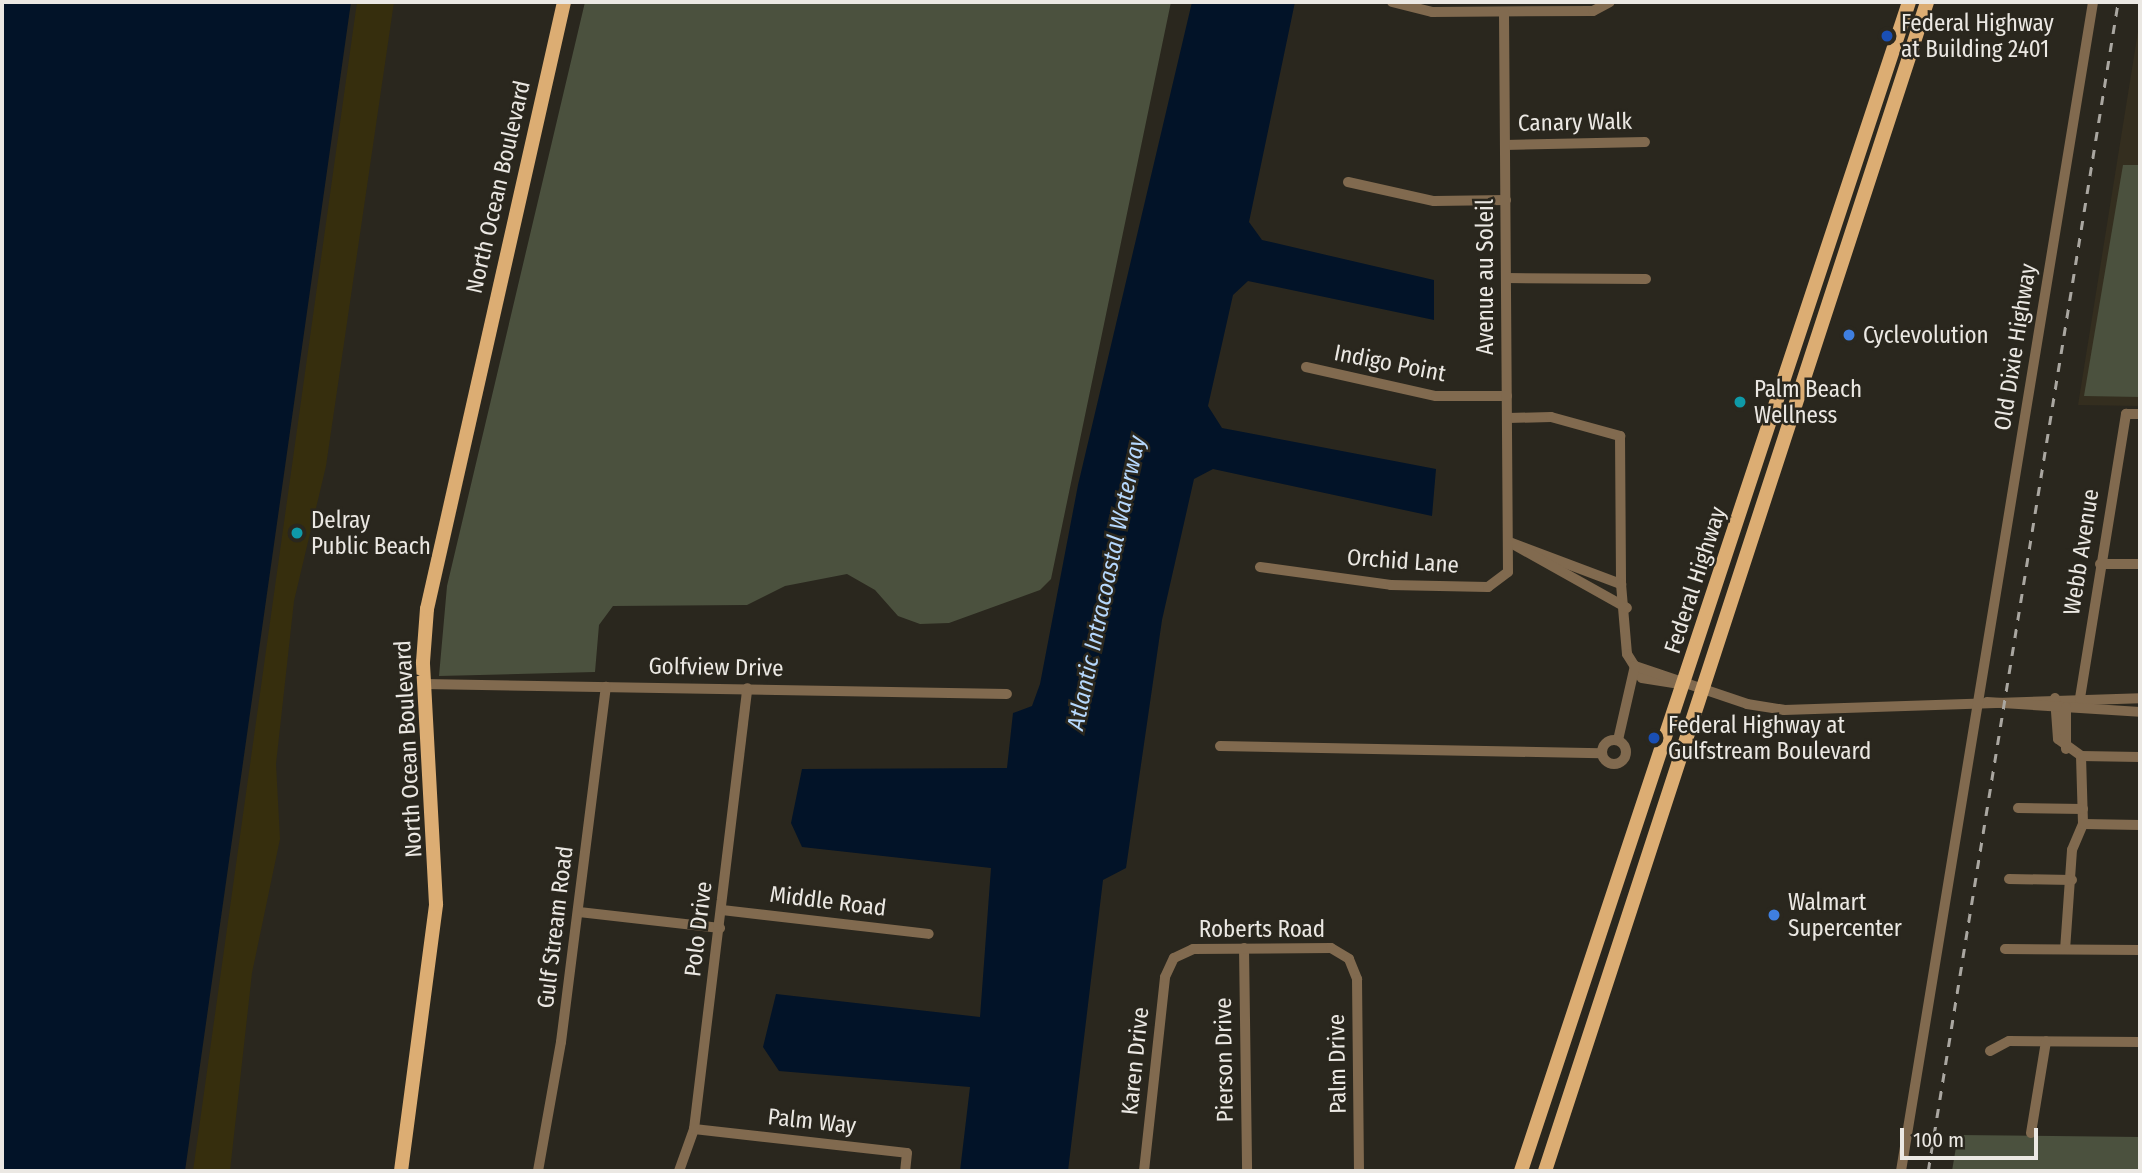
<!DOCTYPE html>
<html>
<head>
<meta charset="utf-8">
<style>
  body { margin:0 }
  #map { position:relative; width:2142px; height:1173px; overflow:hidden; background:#2a271e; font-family:"Fira Sans Condensed",sans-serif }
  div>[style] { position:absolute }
  .built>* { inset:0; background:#342e1f }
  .green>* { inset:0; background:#4b513e }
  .sand>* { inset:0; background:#362e0d }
  .water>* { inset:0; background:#021328 }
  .minor>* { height:10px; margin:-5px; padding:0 5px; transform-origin:5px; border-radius:5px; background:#816a4f }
  .minor>.ring { margin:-5px; padding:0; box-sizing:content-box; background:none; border:10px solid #816a4f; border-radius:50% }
  .major>* { height:14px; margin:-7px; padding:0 7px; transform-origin:7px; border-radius:7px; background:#dcad73 }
  .rail>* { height:2.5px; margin-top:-1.25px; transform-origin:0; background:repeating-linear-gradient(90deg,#aaa7a1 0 9px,transparent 0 18px) }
  .dots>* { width:19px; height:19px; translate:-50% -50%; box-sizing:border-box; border:4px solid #2a271e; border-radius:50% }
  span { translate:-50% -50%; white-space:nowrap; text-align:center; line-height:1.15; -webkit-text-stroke:5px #2a271e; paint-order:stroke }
  .poi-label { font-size:23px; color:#ebe8e3 }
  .left { translate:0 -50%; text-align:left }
  .street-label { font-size:23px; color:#ebe8e3 }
  .water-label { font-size:24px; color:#b6d8fd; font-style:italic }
  .frame { position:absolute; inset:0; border:4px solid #ebe8e3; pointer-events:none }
  .scale { position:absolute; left:1900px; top:1128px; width:138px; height:32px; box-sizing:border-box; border:4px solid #ebe8e3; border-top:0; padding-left:9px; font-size:21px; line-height:24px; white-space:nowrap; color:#ebe8e3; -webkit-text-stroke:5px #2a271e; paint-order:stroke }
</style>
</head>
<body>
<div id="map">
  <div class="built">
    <div style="clip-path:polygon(2140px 19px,2140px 406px,2078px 405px)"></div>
  </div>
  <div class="green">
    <div style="clip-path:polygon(585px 2px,1171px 2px,1051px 579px,1040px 590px,949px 623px,920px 624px,898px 616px,875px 590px,847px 574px,785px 586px,747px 605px,613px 606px,599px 625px,595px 672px,439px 676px,447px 586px)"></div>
    <div style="clip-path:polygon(2123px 165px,2140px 165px,2140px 397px,2084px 396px)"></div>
    <div style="clip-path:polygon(1958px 1135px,2140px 1137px,2140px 1171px,1952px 1171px)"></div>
  </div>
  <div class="sand">
    <div style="clip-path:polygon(357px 2px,394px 2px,326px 466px,294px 601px,276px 764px,280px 839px,252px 973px,230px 1171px,193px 1171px)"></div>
  </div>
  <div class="water">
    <div style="clip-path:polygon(2px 2px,351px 2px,185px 1171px,2px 1171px)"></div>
    <div style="clip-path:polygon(1192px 2px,1295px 2px,1249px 222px,1262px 240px,1434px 280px,1434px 320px,1248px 281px,1233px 295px,1208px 406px,1222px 428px,1436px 469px,1432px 516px,1213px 469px,1194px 479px,1162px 620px,1126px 868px,1103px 880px,1068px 1171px,960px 1171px,970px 1087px,779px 1071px,763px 1047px,776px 994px,980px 1017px,991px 868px,802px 847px,791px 823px,802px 769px,1007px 768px,1013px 713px,1032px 706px,1040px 684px,1078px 485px)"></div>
  </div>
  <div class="minor">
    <div style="left:1392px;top:2px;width:41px;rotate:14deg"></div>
    <div style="left:1432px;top:12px;width:161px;rotate:-0.4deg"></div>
    <div style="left:1593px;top:11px;width:19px;rotate:-28deg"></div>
    <div style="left:1505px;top:145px;width:140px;rotate:-1.2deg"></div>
    <div style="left:1348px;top:182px;width:88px;rotate:12.5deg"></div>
    <div style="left:1434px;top:201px;width:72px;rotate:-0.8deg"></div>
    <div style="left:1506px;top:278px;width:140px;rotate:0.4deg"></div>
    <div style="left:1306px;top:367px;width:133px;rotate:12.6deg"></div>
    <div style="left:1436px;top:396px;width:71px"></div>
    <div style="left:1508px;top:418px;width:43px;rotate:-1.3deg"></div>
    <div style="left:1551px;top:417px;width:72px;rotate:15.4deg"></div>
    <div style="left:1620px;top:436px;width:148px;rotate:89.6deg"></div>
    <div style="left:1509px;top:542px;width:120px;rotate:20.6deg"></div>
    <div style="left:1621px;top:584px;width:70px;rotate:85.1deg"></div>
    <div style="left:1627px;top:654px;width:28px;rotate:58deg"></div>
    <div style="left:1642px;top:678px;width:32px;rotate:9deg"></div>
    <div style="left:1509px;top:542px;width:135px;rotate:29.2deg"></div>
    <div style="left:2100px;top:564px;width:40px"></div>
    <div style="left:1260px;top:567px;width:132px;rotate:7.8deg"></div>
    <div style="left:1391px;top:585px;width:97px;rotate:1.2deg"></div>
    <div style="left:1488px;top:587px;width:25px;rotate:-37deg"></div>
    <div style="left:1508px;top:572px;width:560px;rotate:-90.41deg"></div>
    <div style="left:1635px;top:666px;width:118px;rotate:18.7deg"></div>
    <div style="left:1747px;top:704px;width:37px;rotate:9deg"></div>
    <div style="left:1784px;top:710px;width:356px;rotate:-1.9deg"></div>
    <div style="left:424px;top:684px;width:583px;rotate:0.98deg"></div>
    <div style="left:2055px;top:698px;width:41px;rotate:85.8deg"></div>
    <div style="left:2058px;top:739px;width:29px;rotate:36deg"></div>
    <div style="left:2081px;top:756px;width:68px;rotate:88.3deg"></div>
    <div style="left:2083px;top:824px;width:28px;rotate:113deg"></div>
    <div style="left:2072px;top:850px;width:99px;rotate:94deg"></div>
    <div style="left:2080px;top:698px;width:288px;rotate:-80.8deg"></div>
    <div style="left:2126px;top:414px;width:14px"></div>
    <div style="left:1987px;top:702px;width:153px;rotate:3.7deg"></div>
    <div style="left:2066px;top:707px;width:42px;rotate:90deg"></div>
    <div class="ring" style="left:1602px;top:740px;width:14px;height:14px"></div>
    <div style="left:1618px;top:740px;width:76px;rotate:-77.1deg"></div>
    <div style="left:1220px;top:746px;width:381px;rotate:1.1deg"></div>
    <div style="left:2081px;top:756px;width:59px;rotate:1deg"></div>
    <div style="left:2018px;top:808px;width:65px;rotate:0.9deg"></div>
    <div style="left:2083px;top:824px;width:57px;rotate:1deg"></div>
    <div style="left:2009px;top:879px;width:63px;rotate:0.9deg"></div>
    <div style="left:722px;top:910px;width:208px;rotate:6.6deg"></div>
    <div style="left:579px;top:912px;width:142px;rotate:6.5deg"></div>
    <div style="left:1244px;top:948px;width:223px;rotate:89.2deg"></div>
    <div style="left:2005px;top:949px;width:135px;rotate:0.4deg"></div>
    <div style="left:1990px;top:1051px;width:21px;rotate:-28deg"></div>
    <div style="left:2009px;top:1041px;width:131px;rotate:0.4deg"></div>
    <div style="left:694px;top:1129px;width:214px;rotate:6.4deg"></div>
    <div style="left:907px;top:1153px;width:18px;rotate:96deg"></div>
    <div style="left:2031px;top:1133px;width:93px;rotate:-80.7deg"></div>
    <div style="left:538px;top:1171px;width:131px;rotate:-79.9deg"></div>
    <div style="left:561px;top:1042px;width:358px;rotate:-82.8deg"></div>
    <div style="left:679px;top:1171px;width:45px;rotate:-70.3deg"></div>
    <div style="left:694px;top:1129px;width:444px;rotate:-83.1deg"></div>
    <div style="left:1144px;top:1171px;width:195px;rotate:-83.8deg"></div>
    <div style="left:1165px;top:977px;width:21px;rotate:-65deg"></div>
    <div style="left:1174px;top:958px;width:21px;rotate:-25deg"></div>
    <div style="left:1193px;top:949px;width:138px;rotate:-0.4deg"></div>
    <div style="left:1331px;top:948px;width:21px;rotate:31deg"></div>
    <div style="left:1349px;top:959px;width:22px;rotate:68deg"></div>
    <div style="left:1357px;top:979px;width:192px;rotate:89.4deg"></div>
    <div style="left:1901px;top:1171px;width:1185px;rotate:-80.67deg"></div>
  </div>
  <div class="major">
    <div style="left:401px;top:1171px;width:269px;rotate:-82.5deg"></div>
    <div style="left:436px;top:904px;width:242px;rotate:-93.1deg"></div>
    <div style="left:423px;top:662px;width:53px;rotate:-85.7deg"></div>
    <div style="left:427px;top:609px;width:622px;rotate:-77.28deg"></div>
    <div style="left:1521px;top:1171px;width:1232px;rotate:-71.64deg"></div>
    <div style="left:1545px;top:1171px;width:1230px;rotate:-71.9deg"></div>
  </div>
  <div class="rail">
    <div style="left:1928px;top:1171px;width:1184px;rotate:-80.77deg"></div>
  </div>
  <div class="dots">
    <div style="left:1887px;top:36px;background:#1a4fb4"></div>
    <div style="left:1849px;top:335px;background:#3f7fe0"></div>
    <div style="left:1740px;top:402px;background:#0f9aa8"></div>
    <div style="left:297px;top:533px;background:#0f9aa8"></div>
    <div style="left:1654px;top:738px;background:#1a4fb4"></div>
    <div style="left:1774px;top:915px;background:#3f7fe0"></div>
  </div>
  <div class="poi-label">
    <span class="left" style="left:1901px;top:36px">Federal Highway<br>at Building 2401</span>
    <span class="left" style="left:1863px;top:335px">Cyclevolution</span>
    <span class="left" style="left:1754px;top:402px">Palm Beach<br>Wellness</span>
    <span class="left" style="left:311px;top:533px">Delray<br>Public Beach</span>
    <span class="left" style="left:1668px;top:738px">Federal Highway at<br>Gulfstream Boulevard</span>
    <span class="left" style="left:1788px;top:915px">Walmart<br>Supercenter</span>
  </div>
  <div class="street-label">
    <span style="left:1575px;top:122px;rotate:-1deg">Canary Walk</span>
    <span style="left:498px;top:187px;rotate:-77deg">North Ocean Boulevard</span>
    <span style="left:1485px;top:277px;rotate:-90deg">Avenue au Soleil</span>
    <span style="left:2015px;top:347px;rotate:-81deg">Old Dixie Highway</span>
    <span style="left:1390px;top:363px;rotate:11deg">Indigo Point</span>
    <span style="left:2081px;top:552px;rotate:-81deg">Webb Avenue</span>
    <span style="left:1403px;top:561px;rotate:4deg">Orchid Lane</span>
    <span style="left:1695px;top:580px;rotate:-72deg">Federal Highway</span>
    <span style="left:716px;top:667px;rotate:1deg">Golfview Drive</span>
    <span style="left:408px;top:749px;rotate:-93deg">North Ocean Boulevard</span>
    <span style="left:828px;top:901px;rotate:7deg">Middle Road</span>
    <span style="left:555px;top:927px;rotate:-83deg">Gulf Stream Road</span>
    <span style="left:698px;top:929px;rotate:-83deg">Polo Drive</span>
    <span style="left:1262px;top:929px">Roberts Road</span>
    <span style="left:1224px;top:1060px;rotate:-91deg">Pierson Drive</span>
    <span style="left:1135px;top:1061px;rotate:-84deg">Karen Drive</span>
    <span style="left:1337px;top:1064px;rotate:-91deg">Palm Drive</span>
    <span style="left:812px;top:1121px;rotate:6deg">Palm Way</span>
  </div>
  <div class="water-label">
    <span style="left:1107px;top:583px;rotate:-78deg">Atlantic Intracoastal Waterway</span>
  </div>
  <div class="frame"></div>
  <div class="scale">100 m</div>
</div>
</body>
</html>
